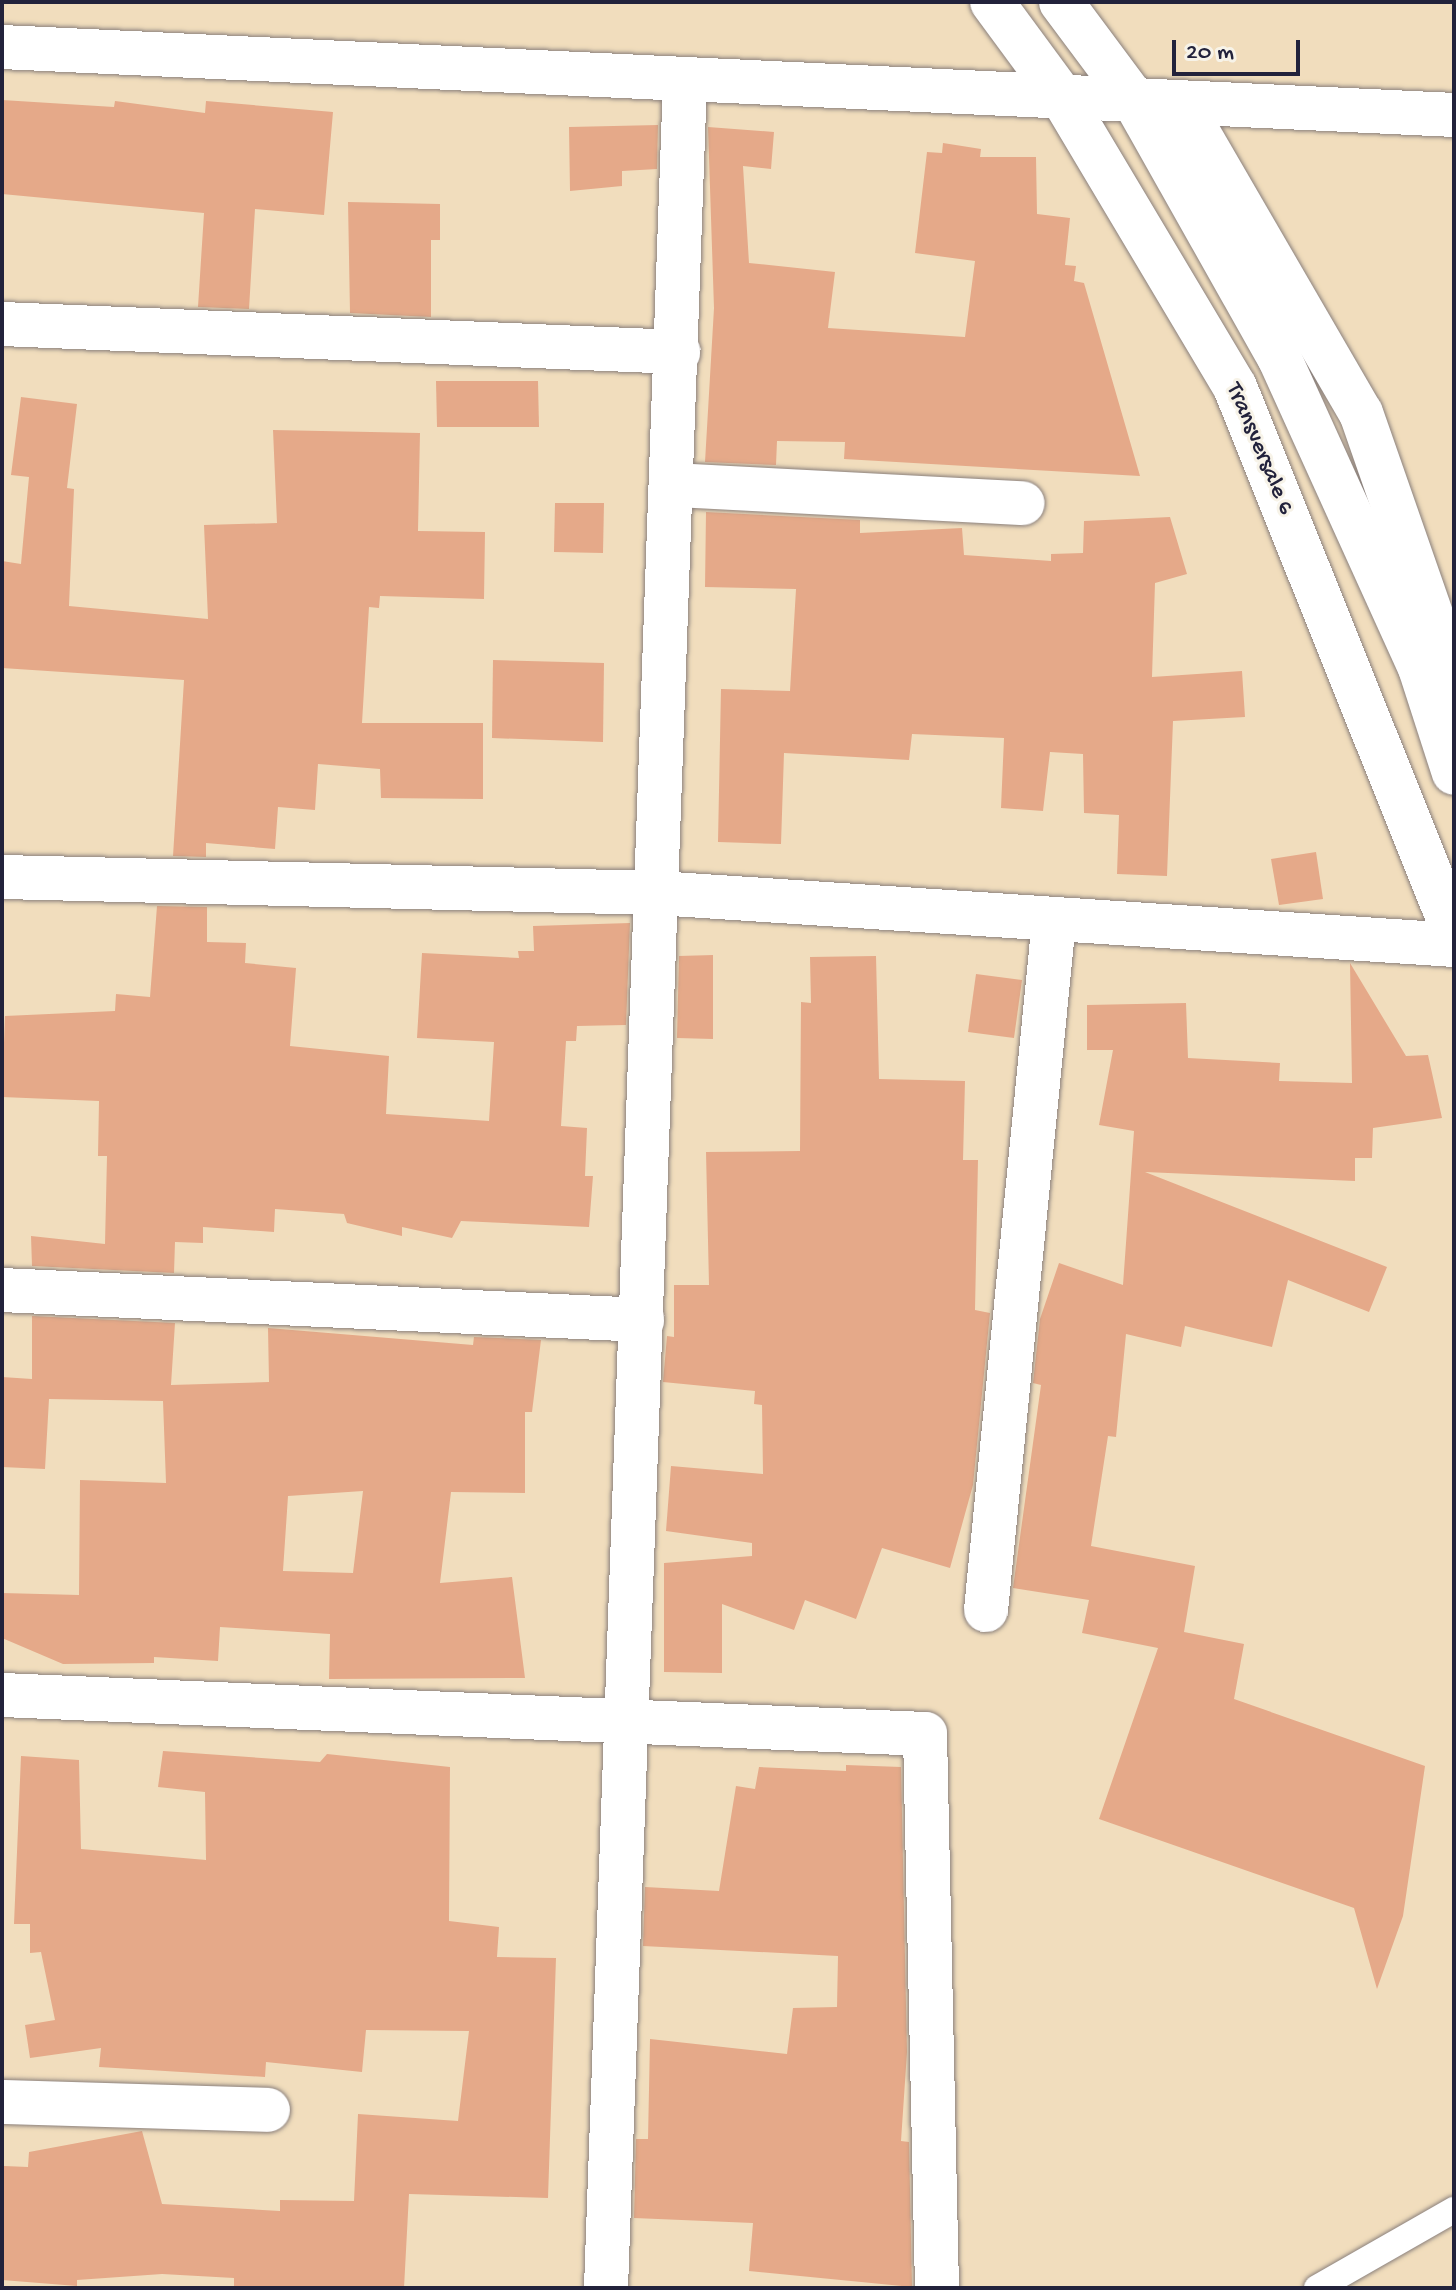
<!DOCTYPE html>
<html>
<head>
<meta charset="utf-8">
<style>
  body { margin:0 }
  #map { position:relative; width:1456px; height:2290px; overflow:hidden; background:#f1ddbd; font-family:"Gochi Hand",sans-serif }
  div>[style] { position:absolute }
  .building>* { inset:0; background:#e5a989 }
  .roads { filter:drop-shadow(0 0 2px #8a807c) drop-shadow(0 0 2px #8a807c) }
  .lane>* { height:26px; margin:-13px; padding:0 13px; transform-origin:13px; border-radius:13px; background:#fff }
  .street>* { height:44px; margin:-22px; padding:0 22px; transform-origin:22px; border-radius:22px; background:#fff }
  .secondary>* { height:44px; margin:-22px; padding:0 22px; transform-origin:22px; border-radius:22px; background:#fff }
  span { translate:-50% -50%; white-space:nowrap; text-align:center; line-height:1.15; -webkit-text-stroke:6px #f7f3e8; paint-order:stroke }
  .street-label { font-size:24px; color:#22223b }
  .frame { position:absolute; inset:0; border:4px solid #22223b; pointer-events:none }
  .scale { position:absolute; left:1172px; top:40px; width:128px; height:36px; box-sizing:border-box; border:4px solid #22223b; border-top:0; padding-left:10px; font-size:24px; line-height:28px; white-space:nowrap; color:#22223b; -webkit-text-stroke:6px #f7f3e8; paint-order:stroke }
</style>
</head>
<body>
<div id="map">
  <div class="building">
    <div style="clip-path:polygon(2px 100px,114px 107px,115px 101px,205px 113px,206px 101px,333px 112px,324px 215px,255px 209px,249px 309px,198px 307px,204px 213px,2px 194px)"></div>
    <div style="clip-path:polygon(658px 125px,657px 169px,622px 171px,622px 186px,570px 191px,569px 127px)"></div>
    <div style="clip-path:polygon(708px 127px,774px 132px,771px 169px,743px 166px,749px 263px,835px 272px,828px 328px,965px 337px,975px 261px,915px 253px,927px 152px,942px 153px,943px 143px,981px 149px,980px 157px,1036px 157px,1037px 214px,1070px 218px,1065px 265px,1076px 266px,1074px 281px,1084px 283px,1140px 476px,844px 459px,845px 442px,777px 441px,776px 465px,705px 462px,714px 308px)"></div>
    <div style="clip-path:polygon(348px 202px,440px 204px,440px 240px,431px 240px,431px 317px,350px 313px)"></div>
    <div style="clip-path:polygon(436px 381px,538px 381px,539px 427px,437px 427px)"></div>
    <div style="clip-path:polygon(21px 397px,77px 404px,67px 488px,74px 489px,69px 606px,208px 619px,204px 525px,277px 523px,273px 430px,420px 433px,418px 531px,485px 532px,484px 599px,380px 596px,379px 608px,369px 607px,362px 723px,483px 723px,483px 799px,381px 798px,380px 769px,318px 764px,315px 810px,278px 807px,275px 849px,206px 843px,206px 857px,173px 856px,184px 680px,2px 668px,2px 561px,21px 564px,29px 477px,11px 475px)"></div>
    <div style="clip-path:polygon(555px 503px,604px 503px,603px 553px,554px 552px)"></div>
    <div style="clip-path:polygon(706px 512px,860px 520px,860px 533px,962px 528px,964px 555px,1051px 561px,1051px 554px,1083px 553px,1084px 521px,1170px 517px,1187px 574px,1155px 583px,1152px 677px,1242px 671px,1245px 717px,1173px 721px,1167px 876px,1117px 874px,1119px 815px,1084px 813px,1083px 754px,1050px 752px,1043px 811px,1001px 808px,1004px 738px,912px 734px,909px 760px,784px 753px,781px 844px,718px 842px,721px 689px,790px 691px,796px 589px,705px 587px)"></div>
    <div style="clip-path:polygon(493px 660px,604px 663px,603px 742px,492px 738px)"></div>
    <div style="clip-path:polygon(1316px 852px,1323px 899px,1279px 905px,1271px 859px)"></div>
    <div style="clip-path:polygon(157px 906px,207px 907px,207px 942px,246px 943px,245px 963px,296px 968px,290px 1046px,389px 1056px,386px 1114px,489px 1121px,494px 1042px,417px 1038px,422px 953px,519px 958px,518px 951px,534px 951px,533px 926px,630px 923px,626px 1025px,577px 1026px,576px 1041px,566px 1041px,561px 1126px,587px 1128px,585px 1176px,593px 1176px,589px 1227px,461px 1221px,452px 1238px,402px 1227px,402px 1236px,347px 1223px,344px 1214px,275px 1209px,274px 1232px,203px 1227px,203px 1243px,175px 1242px,174px 1273px,32px 1266px,31px 1236px,105px 1244px,107px 1156px,98px 1156px,99px 1101px,2px 1097px,5px 1016px,115px 1011px,116px 994px,150px 997px)"></div>
    <div style="clip-path:polygon(713px 955px,713px 1039px,677px 1038px,679px 956px)"></div>
    <div style="clip-path:polygon(876px 956px,879px 1079px,965px 1081px,963px 1160px,978px 1160px,975px 1310px,990px 1313px,973px 1485px,950px 1568px,882px 1548px,856px 1619px,805px 1600px,794px 1630px,722px 1604px,722px 1673px,664px 1672px,664px 1563px,752px 1556px,752px 1543px,666px 1531px,671px 1466px,763px 1474px,762px 1405px,754px 1404px,755px 1391px,663px 1382px,667px 1336px,674px 1337px,674px 1285px,709px 1285px,706px 1152px,800px 1151px,801px 1002px,811px 1003px,810px 957px)"></div>
    <div style="clip-path:polygon(1350px 963px,1406px 1056px,1428px 1055px,1442px 1118px,1373px 1128px,1372px 1158px,1355px 1158px,1355px 1181px,1145px 1172px,1387px 1267px,1369px 1312px,1288px 1280px,1272px 1347px,1185px 1326px,1181px 1347px,1126px 1334px,1116px 1437px,1108px 1436px,1091px 1546px,1195px 1566px,1184px 1632px,1244px 1644px,1234px 1699px,1425px 1766px,1403px 1916px,1377px 1989px,1354px 1908px,1099px 1819px,1158px 1648px,1082px 1633px,1089px 1600px,1013px 1588px,1041px 1385px,1033px 1383px,1040px 1319px,1059px 1263px,1123px 1285px,1134px 1131px,1099px 1125px,1113px 1050px,1087px 1050px,1087px 1005px,1186px 1003px,1188px 1058px,1280px 1063px,1279px 1081px,1352px 1083px)"></div>
    <div style="clip-path:polygon(976px 974px,1022px 980px,1014px 1038px,968px 1032px)"></div>
    <div style="clip-path:polygon(evenodd,32px 1316px,175px 1323px,171px 1385px,269px 1382px,268px 1328px,473px 1345px,474px 1337px,541px 1340px,532px 1412px,525px 1412px,525px 1493px,451px 1492px,440px 1583px,512px 1577px,525px 1678px,329px 1679px,330px 1634px,220px 1627px,218px 1661px,154px 1657px,154px 1663px,63px 1664px,2px 1638px,2px 1593px,79px 1595px,80px 1480px,166px 1483px,163px 1401px,49px 1399px,45px 1469px,2px 1467px,2px 1377px,32px 1379px,32px 1316px,363px 1491px,353px 1573px,283px 1571px,288px 1496px,363px 1491px)"></div>
    <div style="clip-path:polygon(163px 1751px,320px 1762px,327px 1754px,450px 1767px,449px 1921px,499px 1927px,497px 1957px,556px 1958px,548px 2198px,409px 2194px,404px 2288px,234px 2288px,234px 2278px,162px 2274px,77px 2280px,77px 2286px,2px 2280px,4px 2166px,28px 2167px,29px 2152px,142px 2131px,162px 2204px,280px 2211px,280px 2200px,354px 2201px,358px 2114px,458px 2121px,469px 2031px,366px 2030px,362px 2072px,266px 2062px,265px 2077px,99px 2067px,101px 2048px,30px 2058px,25px 2025px,55px 2020px,41px 1952px,30px 1953px,30px 1924px,14px 1924px,21px 1756px,79px 1760px,81px 1849px,206px 1860px,205px 1792px,158px 1787px)"></div>
    <div style="clip-path:polygon(846px 1765px,901px 1767px,907px 2052px,901px 2141px,909px 2142px,912px 2287px,749px 2271px,753px 2223px,634px 2218px,636px 2139px,648px 2139px,650px 2039px,787px 2054px,793px 2008px,837px 2007px,838px 1956px,643px 1946px,645px 1887px,719px 1891px,736px 1786px,755px 1789px,759px 1767px,846px 1771px)"></div>
  </div>
  <div class="roads">
    <div class="lane">
      <div style="left:1317px;top:2288px;width:158px;rotate:-29.7deg"></div>
    </div>
    <div class="street">
      <div style="left:2px;top:47px;width:1454px;rotate:2.68deg"></div>
      <div style="left:1181px;top:103px;width:358px;rotate:59.9deg"></div>
      <div style="left:1361px;top:413px;width:283px;rotate:70.8deg"></div>
      <div style="left:2px;top:324px;width:677px;rotate:2.37deg"></div>
      <div style="left:675px;top:485px;width:348px;rotate:3deg"></div>
      <div style="left:2px;top:877px;width:655px;rotate:1.4deg"></div>
      <div style="left:657px;top:893px;width:799px;rotate:3.73deg"></div>
      <div style="left:2px;top:1290px;width:641px;rotate:2.68deg"></div>
      <div style="left:986px;top:1610px;width:693px;rotate:-84.37deg"></div>
      <div style="left:2px;top:1695px;width:924px;rotate:2.42deg"></div>
      <div style="left:925px;top:1734px;width:554px;rotate:88.76deg"></div>
      <div style="left:2px;top:2102px;width:266px;rotate:1.7deg"></div>
      <div style="left:606px;top:2288px;width:2210px;rotate:-87.95deg"></div>
    </div>
    <div class="secondary">
      <div style="left:992px;top:2px;width:118px;rotate:53.6deg"></div>
      <div style="left:1062px;top:97px;width:338px;rotate:59.2deg"></div>
      <div style="left:1235px;top:387px;width:588px;rotate:68.14deg"></div>
      <div style="left:1061px;top:2px;width:122px;rotate:53.3deg"></div>
      <div style="left:1134px;top:100px;width:295px;rotate:60.6deg"></div>
      <div style="left:1279px;top:357px;width:341px;rotate:65.6deg"></div>
      <div style="left:1420px;top:668px;width:110px;rotate:72.1deg"></div>
    </div>
  </div>
  <div class="street-label">
    <span style="left:1259px;top:449px;rotate:67deg">Transversale 6</span>
  </div>
  <div class="frame"></div>
  <div class="scale">20 m</div>
</div>
</body>
</html>
